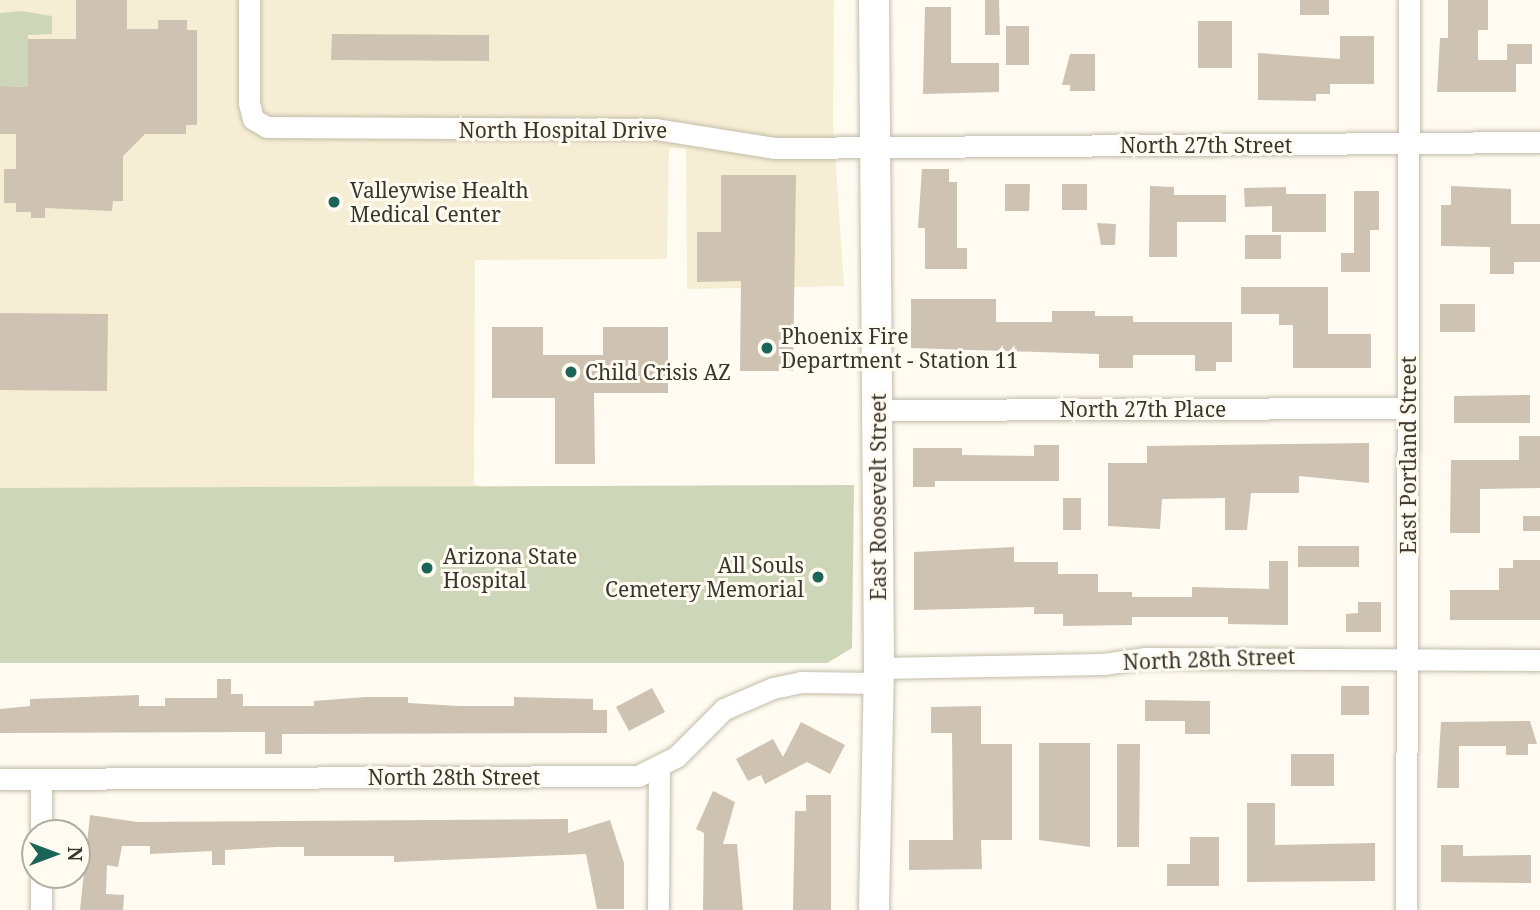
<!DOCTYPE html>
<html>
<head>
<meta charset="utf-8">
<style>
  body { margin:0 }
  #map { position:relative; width:1540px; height:910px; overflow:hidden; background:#fffbf0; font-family:"Noto Serif",serif }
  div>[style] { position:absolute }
  .built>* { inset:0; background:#f6eed4 }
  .green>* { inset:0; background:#cdd6b8 }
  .building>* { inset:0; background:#cec2b2 }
  .roads { filter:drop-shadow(0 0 2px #c1bca9) drop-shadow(0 0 2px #c1bca9) }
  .street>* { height:21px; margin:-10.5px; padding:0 10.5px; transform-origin:10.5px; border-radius:10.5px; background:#fff }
  .secondary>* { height:30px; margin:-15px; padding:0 15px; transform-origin:15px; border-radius:15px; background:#fff }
  .dots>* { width:19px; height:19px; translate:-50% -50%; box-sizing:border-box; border:4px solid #fffbf0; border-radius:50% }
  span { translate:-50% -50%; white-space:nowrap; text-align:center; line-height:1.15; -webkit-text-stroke:6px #fffbf0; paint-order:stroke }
  .street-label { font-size:21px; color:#38362f }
  .poi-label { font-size:21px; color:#38362f }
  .left { translate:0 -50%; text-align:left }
  .right { translate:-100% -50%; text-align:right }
  .north { position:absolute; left:21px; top:819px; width:70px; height:70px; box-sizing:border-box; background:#fffbf0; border:2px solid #afaca3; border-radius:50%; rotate:90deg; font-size:19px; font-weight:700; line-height:28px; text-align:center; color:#38362f }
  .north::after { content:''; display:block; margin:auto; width:24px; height:32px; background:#1b6458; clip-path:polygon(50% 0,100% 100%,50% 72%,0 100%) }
</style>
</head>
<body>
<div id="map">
  <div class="built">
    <div style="clip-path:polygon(0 0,834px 0,833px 123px,844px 286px,687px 289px,686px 148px,669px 148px,667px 259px,475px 260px,474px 484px,852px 648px,827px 663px,0 663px)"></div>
  </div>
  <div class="green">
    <div style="clip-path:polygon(21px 11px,52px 16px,52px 34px,28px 35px,28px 87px,0 86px,0 13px)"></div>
    <div style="clip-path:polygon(854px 485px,852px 648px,827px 663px,0 663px,0 488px)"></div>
  </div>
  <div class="building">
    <div style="clip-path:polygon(76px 0,127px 0,127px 29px,158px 29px,158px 20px,187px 20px,187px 30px,197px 30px,197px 125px,186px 125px,186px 134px,145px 134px,123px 156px,123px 201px,113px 201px,112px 211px,45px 208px,45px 218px,31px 218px,31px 212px,16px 212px,16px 203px,4px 203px,4px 169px,16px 169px,16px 134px,0 134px,0 86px,28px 87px,28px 39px,76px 39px)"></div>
    <div style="clip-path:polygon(985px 0,999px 0,1000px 35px,985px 35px)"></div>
    <div style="clip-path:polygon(1300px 0,1329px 0,1329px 15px,1300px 15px)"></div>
    <div style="clip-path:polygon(1448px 0,1488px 0,1488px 30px,1478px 30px,1478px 60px,1507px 60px,1507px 44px,1532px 44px,1532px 64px,1516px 64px,1516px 92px,1437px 92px,1440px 38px,1448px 38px)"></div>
    <div style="clip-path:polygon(925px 7px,951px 7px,951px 63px,999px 63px,999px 92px,923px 94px)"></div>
    <div style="clip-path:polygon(1198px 21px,1232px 21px,1232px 68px,1198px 68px)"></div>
    <div style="clip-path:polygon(1006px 26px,1029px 26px,1029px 65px,1006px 65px)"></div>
    <div style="clip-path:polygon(332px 34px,489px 35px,489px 61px,331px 60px)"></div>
    <div style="clip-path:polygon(1340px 36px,1374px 36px,1374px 84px,1330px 84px,1330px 94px,1316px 94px,1316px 101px,1258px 100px,1258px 53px,1340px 59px)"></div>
    <div style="clip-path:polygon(1070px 54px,1095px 54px,1095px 91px,1070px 91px,1070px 85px,1062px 85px)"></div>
    <div style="clip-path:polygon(922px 169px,949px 169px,949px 182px,957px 182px,957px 248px,967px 248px,967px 269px,925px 269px,925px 228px,918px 228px)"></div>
    <div style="clip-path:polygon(721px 175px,796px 175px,793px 371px,740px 371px,741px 281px,697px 282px,697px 232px,721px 232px)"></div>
    <div style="clip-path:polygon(1005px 184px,1030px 184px,1029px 211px,1005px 211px)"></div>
    <div style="clip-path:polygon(1062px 184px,1087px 184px,1087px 210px,1062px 210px)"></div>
    <div style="clip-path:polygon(1150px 186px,1174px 187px,1174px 195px,1226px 195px,1226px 222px,1177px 222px,1177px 257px,1149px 257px)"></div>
    <div style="clip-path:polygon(1451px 186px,1511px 189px,1511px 224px,1540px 224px,1540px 262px,1514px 262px,1514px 274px,1490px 274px,1490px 247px,1441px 246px,1441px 205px,1451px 205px)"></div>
    <div style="clip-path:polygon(1286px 187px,1286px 194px,1326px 194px,1326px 232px,1272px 232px,1272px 206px,1245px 207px,1244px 188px)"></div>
    <div style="clip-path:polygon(1354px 191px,1379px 191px,1379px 230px,1370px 230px,1370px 272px,1341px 272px,1341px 253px,1354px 253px)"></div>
    <div style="clip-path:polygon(1097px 223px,1116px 224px,1115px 245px,1101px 245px)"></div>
    <div style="clip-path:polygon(1245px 235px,1281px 235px,1281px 259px,1245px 259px)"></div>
    <div style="clip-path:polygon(1241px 287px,1328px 287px,1328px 334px,1371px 334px,1371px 368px,1293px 368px,1293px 325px,1279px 325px,1279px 314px,1241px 314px)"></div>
    <div style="clip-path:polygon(911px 299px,996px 299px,996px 322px,1052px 322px,1052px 311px,1095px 311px,1095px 316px,1133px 316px,1133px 322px,1232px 322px,1232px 362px,1216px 362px,1216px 371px,1195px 371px,1195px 355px,1133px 355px,1133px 368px,1099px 368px,1099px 354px,911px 348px)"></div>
    <div style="clip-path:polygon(1440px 304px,1475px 304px,1475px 332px,1440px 332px)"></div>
    <div style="clip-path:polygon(0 313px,108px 314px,107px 391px,0 390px)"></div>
    <div style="clip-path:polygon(492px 327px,543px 327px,543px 355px,603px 355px,603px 327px,668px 327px,668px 393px,594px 393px,595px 464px,555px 464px,555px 398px,492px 398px)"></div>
    <div style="clip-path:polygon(1530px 395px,1530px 423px,1454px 423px,1454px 396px)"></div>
    <div style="clip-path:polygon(1519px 436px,1540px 436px,1540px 488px,1480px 489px,1480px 533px,1450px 533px,1451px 460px,1519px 460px)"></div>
    <div style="clip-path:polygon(1369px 443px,1369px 483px,1299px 476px,1299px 493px,1251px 493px,1247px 530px,1225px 530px,1225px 498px,1162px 499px,1160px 529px,1108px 526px,1108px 463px,1147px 463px,1147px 446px)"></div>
    <div style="clip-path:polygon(1034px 445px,1059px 445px,1059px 481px,935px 481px,935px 487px,913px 487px,913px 448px,962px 448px,962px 455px,1034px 456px)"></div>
    <div style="clip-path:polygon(1063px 498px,1081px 498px,1081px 530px,1063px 530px)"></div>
    <div style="clip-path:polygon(1523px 516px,1540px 516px,1540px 531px,1523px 531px)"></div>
    <div style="clip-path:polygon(1298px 546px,1359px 546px,1359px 567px,1298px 567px)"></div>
    <div style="clip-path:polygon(1014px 547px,1014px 562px,1058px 562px,1058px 574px,1098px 574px,1098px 592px,1132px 592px,1132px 597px,1192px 597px,1192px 587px,1269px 589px,1269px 561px,1288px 561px,1288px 625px,1228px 624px,1228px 617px,1132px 617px,1132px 625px,1063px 626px,1063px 614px,1034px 614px,1034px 607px,914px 610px,914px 552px)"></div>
    <div style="clip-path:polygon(1513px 560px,1540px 560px,1540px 620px,1450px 620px,1450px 590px,1499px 590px,1499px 568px,1513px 568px)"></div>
    <div style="clip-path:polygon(1358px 602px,1381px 602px,1381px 632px,1346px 632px,1346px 614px,1358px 613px)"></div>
    <div style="clip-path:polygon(217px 679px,231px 679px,231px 694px,243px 694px,243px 706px,314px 706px,314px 701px,365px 697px,408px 697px,408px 703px,459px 706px,514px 706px,514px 697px,593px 699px,593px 710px,607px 710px,607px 733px,282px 734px,282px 754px,265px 754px,265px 732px,0 733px,0 709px,30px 706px,30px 699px,139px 695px,139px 706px,165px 706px,165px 698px,217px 698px)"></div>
    <div style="clip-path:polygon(1341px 686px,1369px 686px,1369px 715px,1341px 715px)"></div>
    <div style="clip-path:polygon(652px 688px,665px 712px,629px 731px,616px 707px)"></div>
    <div style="clip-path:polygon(1145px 700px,1210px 701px,1210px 734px,1185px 734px,1185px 721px,1145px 721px)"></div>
    <div style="clip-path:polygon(981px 706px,981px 744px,1012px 744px,1012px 840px,981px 840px,982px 869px,909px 870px,909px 840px,953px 840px,952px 733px,931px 733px,931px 707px)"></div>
    <div style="clip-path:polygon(1530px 721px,1537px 744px,1528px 744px,1528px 755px,1506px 755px,1506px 746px,1459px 746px,1459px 788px,1437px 788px,1441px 722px)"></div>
    <div style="clip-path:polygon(801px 722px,845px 745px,830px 774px,807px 762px,765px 784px,761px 775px,748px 781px,736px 759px,773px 739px,783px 757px)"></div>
    <div style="clip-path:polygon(1039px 743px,1090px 743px,1090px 847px,1039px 840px)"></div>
    <div style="clip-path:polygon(1117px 744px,1140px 744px,1139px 847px,1117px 847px)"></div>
    <div style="clip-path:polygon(1291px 754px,1334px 754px,1334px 786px,1291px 786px)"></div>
    <div style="clip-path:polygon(713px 791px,735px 802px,723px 844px,737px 844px,743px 910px,703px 910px,704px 833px,696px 829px)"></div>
    <div style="clip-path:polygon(806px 795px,831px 795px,831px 910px,793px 910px,795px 811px,806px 811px)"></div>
    <div style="clip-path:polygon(1247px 803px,1275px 803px,1275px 845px,1375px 843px,1375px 881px,1247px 882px)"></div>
    <div style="clip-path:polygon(90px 815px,137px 822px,568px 819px,568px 833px,610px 820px,624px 863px,624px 909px,597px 909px,586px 854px,394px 862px,394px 856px,304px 856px,304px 847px,277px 847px,225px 850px,225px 865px,212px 865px,212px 851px,150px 854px,150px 846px,122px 846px,118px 867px,107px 865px,106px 894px,124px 895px,123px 910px,80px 910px)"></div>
    <div style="clip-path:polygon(1190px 837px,1219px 837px,1219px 886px,1167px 886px,1167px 864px,1190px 864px)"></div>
    <div style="clip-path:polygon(1441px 845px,1463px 845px,1463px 856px,1531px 855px,1531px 883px,1441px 882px)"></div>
  </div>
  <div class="roads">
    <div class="street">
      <div style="left:249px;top:0;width:103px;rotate:90deg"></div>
      <div style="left:249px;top:103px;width:16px;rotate:76deg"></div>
      <div style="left:253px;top:119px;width:16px;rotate:30deg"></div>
      <div style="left:267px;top:127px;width:389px;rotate:0.3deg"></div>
      <div style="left:656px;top:129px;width:120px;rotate:9.1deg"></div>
      <div style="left:774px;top:148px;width:766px;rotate:-0.45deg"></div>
      <div style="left:878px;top:410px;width:530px;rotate:-0.22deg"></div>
      <div style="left:879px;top:668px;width:224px;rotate:-1deg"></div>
      <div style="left:1103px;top:664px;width:42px;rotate:-8.1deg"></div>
      <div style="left:1145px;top:658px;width:395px;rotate:0.3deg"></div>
      <div style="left:0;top:779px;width:638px;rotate:-0.27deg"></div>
      <div style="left:638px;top:776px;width:42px;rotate:-26.6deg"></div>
      <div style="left:676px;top:757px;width:68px;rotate:-45deg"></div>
      <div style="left:724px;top:709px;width:53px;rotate:-23.2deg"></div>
      <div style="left:773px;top:688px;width:29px;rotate:-12deg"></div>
      <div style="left:801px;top:682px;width:77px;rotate:0.7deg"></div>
      <div style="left:41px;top:833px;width:54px;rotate:-90deg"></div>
      <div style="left:41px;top:910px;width:35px;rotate:-90deg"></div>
      <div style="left:658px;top:910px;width:142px;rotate:-89.6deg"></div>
      <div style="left:1406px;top:910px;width:910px;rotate:-89.81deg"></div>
    </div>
    <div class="secondary">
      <div style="left:874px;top:0;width:668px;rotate:89.57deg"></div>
      <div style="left:879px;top:668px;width:242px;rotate:91.2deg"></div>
    </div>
  </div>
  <div class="dots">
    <div style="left:334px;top:202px;background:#1b6458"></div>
    <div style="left:767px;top:348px;background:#1b6458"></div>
    <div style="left:571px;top:372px;background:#1b6458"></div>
    <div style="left:427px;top:568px;background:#1b6458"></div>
    <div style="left:818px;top:577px;background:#1b6458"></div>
  </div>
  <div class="street-label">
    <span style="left:563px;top:130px">North Hospital Drive</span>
    <span style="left:1206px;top:145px">North 27th Street</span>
    <span style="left:1143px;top:409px">North 27th Place</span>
    <span style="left:1408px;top:455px;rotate:-90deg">East Portland Street</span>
    <span style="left:878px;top:497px;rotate:-90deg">East Roosevelt Street</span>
    <span style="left:1209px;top:659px;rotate:-2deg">North 28th Street</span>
    <span style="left:454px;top:777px">North 28th Street</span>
  </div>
  <div class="poi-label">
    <span class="left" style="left:350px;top:202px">Valleywise Health<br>Medical Center</span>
    <span class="left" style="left:781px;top:348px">Phoenix Fire<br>Department - Station 11</span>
    <span class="left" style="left:585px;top:372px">Child Crisis AZ</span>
    <span class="left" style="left:443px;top:568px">Arizona State<br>Hospital</span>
    <span class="right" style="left:804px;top:577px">All Souls<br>Cemetery Memorial</span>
  </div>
  <div class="north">N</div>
</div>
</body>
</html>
